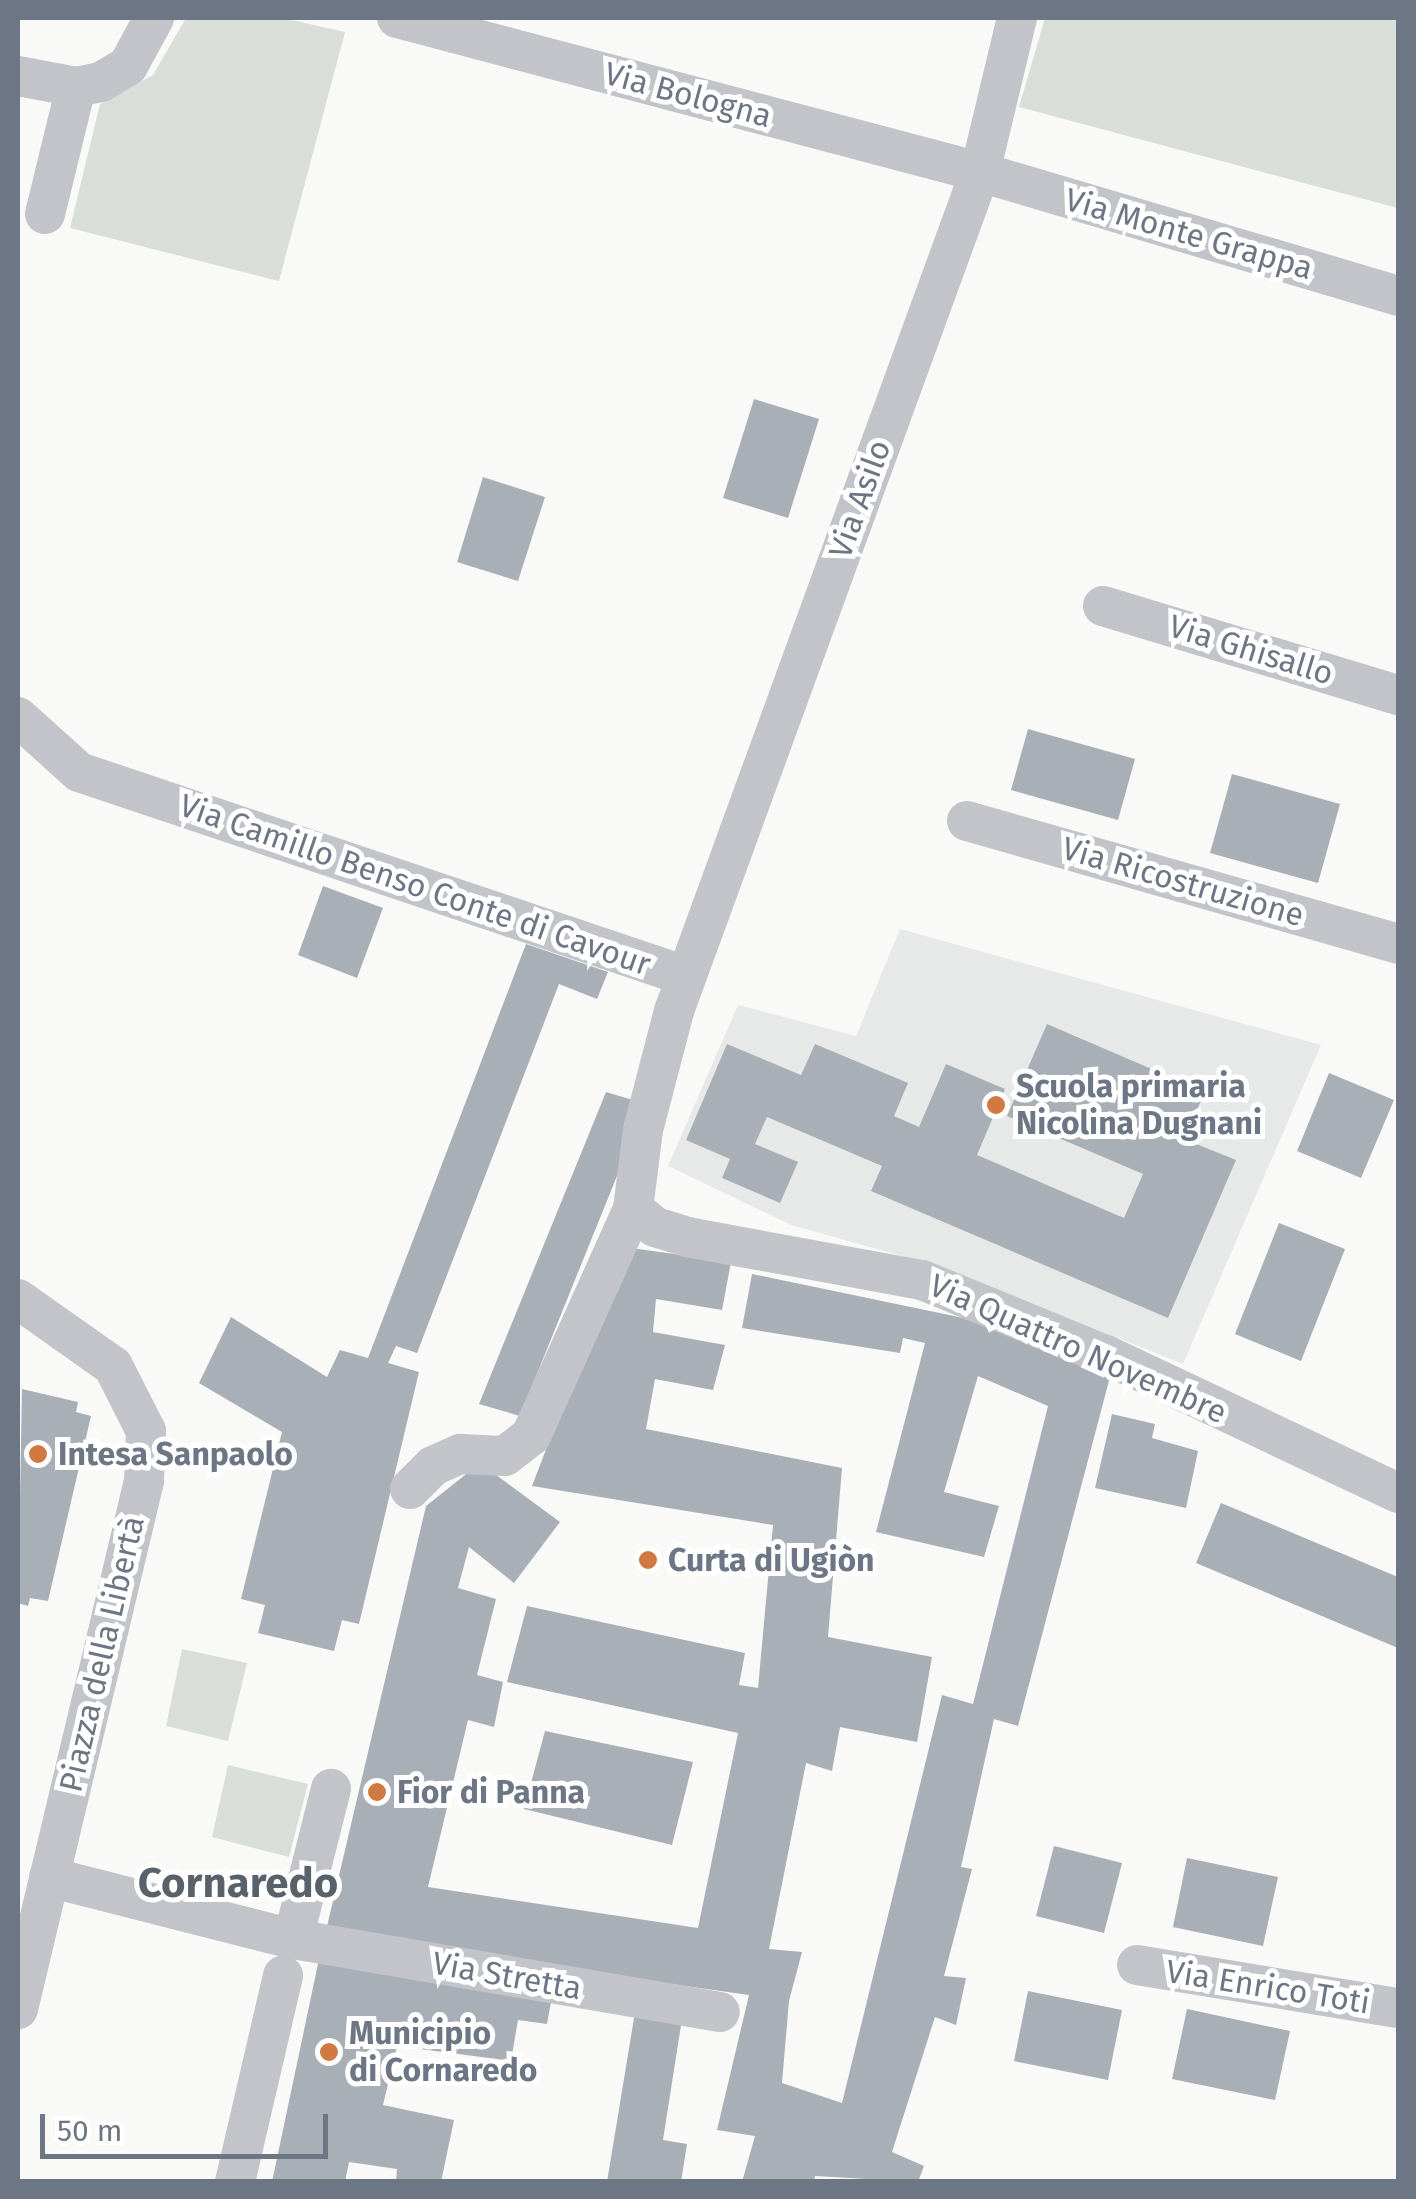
<!DOCTYPE html>
<html>
<head>
<meta charset="utf-8">
<style>
  body { margin:0 }
  #map { position:relative; width:1416px; height:2199px; overflow:hidden; background:#f9faf8; font-family:"Fira Sans",sans-serif }
  div>[style] { position:absolute }
  .built>* { inset:0; background:#e7e9e8 }
  .green>* { inset:0; background:#d9ded8 }
  .building>* { inset:0; background:#a9afb6 }
  .minor>* { height:40px; margin:-20px; padding:0 20px; transform-origin:20px; border-radius:20px; background:#c2c4c9 }
  .dots>* { width:28px; height:28px; translate:-50% -50%; box-sizing:border-box; border:5px solid #fff; border-radius:50% }
  span { translate:-50% -50%; white-space:nowrap; text-align:center; line-height:1.15; -webkit-text-stroke:10px #fff; paint-order:stroke }
  .street-label { font-size:32px; color:#6c7685 }
  .poi-label { font-size:32px; color:#6c7685; font-weight:700 }
  .left { translate:0 -50%; text-align:left }
  .district-label { font-size:42px; color:#59616b; font-weight:700 }
  .frame { position:absolute; inset:0; border:20px solid #6c7685; pointer-events:none }
  .scale { position:absolute; left:40px; top:2114px; width:288px; height:45px; box-sizing:border-box; border:5px solid #6c7685; border-top:0; padding-left:12px; font-size:30px; line-height:35px; white-space:nowrap; color:#6c7685; -webkit-text-stroke:8px #fff; paint-order:stroke }
</style>
</head>
<body>
<div id="map">
  <div class="built">
    <div style="clip-path:polygon(900px 929px,1321px 1045px,1183px 1364px,941px 1267px,791px 1225px,668px 1166px,738px 1005px,856px 1036px)"></div>
  </div>
  <div class="green">
    <div style="clip-path:polygon(186px 18px,283px 18px,345px 32px,279px 281px,70px 228px,100px 104px,153px 75px)"></div>
    <div style="clip-path:polygon(1045px 18px,1398px 18px,1398px 208px,1019px 107px)"></div>
    <div style="clip-path:polygon(182px 1649px,247px 1663px,228px 1741px,166px 1726px)"></div>
    <div style="clip-path:polygon(228px 1765px,308px 1784px,289px 1857px,212px 1837px)"></div>
  </div>
  <div class="building">
    <div style="clip-path:polygon(754px 399px,819px 419px,788px 518px,723px 498px)"></div>
    <div style="clip-path:polygon(483px 477px,545px 497px,518px 581px,457px 562px)"></div>
    <div style="clip-path:polygon(1028px 729px,1135px 759px,1118px 820px,1011px 790px)"></div>
    <div style="clip-path:polygon(1232px 774px,1340px 804px,1318px 883px,1210px 853px)"></div>
    <div style="clip-path:polygon(323px 886px,383px 908px,357px 978px,298px 955px)"></div>
    <div style="clip-path:polygon(526px 944px,608px 972px,597px 999px,559px 984px,417px 1353px,396px 1346px,388px 1363px,419px 1372px,359px 1624px,342px 1620px,334px 1651px,258px 1633px,265px 1605px,241px 1599px,282px 1432px,199px 1383px,231px 1317px,327px 1377px,340px 1350px,368px 1358px)"></div>
    <div style="clip-path:polygon(1047px 1024px,1205px 1092px,1184px 1139px,1236px 1160px,1168px 1318px,871px 1191px,882px 1166px,767px 1117px,755px 1144px,798px 1162px,780px 1203px,722px 1178px,730px 1159px,686px 1140px,727px 1044px,801px 1075px,815px 1044px,908px 1083px,894px 1116px,919px 1127px,946px 1064px,1005px 1089px,977px 1155px,1124px 1218px,1143px 1174px,1007px 1116px)"></div>
    <div style="clip-path:polygon(1329px 1073px,1394px 1100px,1361px 1178px,1297px 1151px)"></div>
    <div style="clip-path:polygon(606px 1092px,633px 1100px,621px 1166px,520px 1416px,479px 1404px)"></div>
    <div style="clip-path:polygon(1279px 1223px,1345px 1249px,1301px 1361px,1235px 1334px)"></div>
    <div style="clip-path:polygon(624px 1247px,731px 1262px,722px 1310px,656px 1299px,653px 1332px,725px 1345px,713px 1390px,655px 1379px,646px 1429px,842px 1468px,828px 1637px,932px 1657px,917px 1742px,840px 1727px,832px 1771px,806px 1763px,769px 1949px,802px 1952px,789px 2001px,782px 2083px,842px 2103px,942px 1695px,973px 1704px,1048px 1406px,978px 1376px,944px 1492px,999px 1506px,984px 1557px,876px 1532px,925px 1343px,903px 1338px,900px 1353px,742px 1328px,752px 1274px,1002px 1326px,1111px 1373px,1018px 1726px,994px 1719px,961px 1867px,972px 1869px,944px 1976px,966px 1978px,956px 2025px,935px 2017px,892px 2152px,924px 2166px,918px 2182px,815px 2176px,814px 2182px,742px 2182px,755px 2136px,717px 2130px,749px 1995px,325px 1935px,426px 1506px,480px 1463px,560px 1522px,514px 1583px,469px 1547px,458px 1588px,496px 1599px,477px 1675px,503px 1682px,494px 1727px,468px 1720px,428px 1887px,698px 1928px,738px 1733px,507px 1682px,527px 1606px,745px 1653px,739px 1685px,758px 1688px,773px 1525px,532px 1486px)"></div>
    <div style="clip-path:polygon(22px 1389px,78px 1402px,76px 1412px,91px 1416px,48px 1601px,30px 1598px,28px 1606px,18px 1603px)"></div>
    <div style="clip-path:polygon(1112px 1414px,1155px 1424px,1152px 1438px,1198px 1451px,1186px 1508px,1095px 1488px)"></div>
    <div style="clip-path:polygon(1221px 1503px,1398px 1577px,1398px 1648px,1196px 1563px)"></div>
    <div style="clip-path:polygon(545px 1731px,693px 1762px,672px 1845px,524px 1809px)"></div>
    <div style="clip-path:polygon(1054px 1846px,1122px 1863px,1104px 1933px,1036px 1916px)"></div>
    <div style="clip-path:polygon(1187px 1858px,1278px 1877px,1263px 1946px,1173px 1927px)"></div>
    <div style="clip-path:polygon(319px 1959px,553px 1991px,547px 2024px,518px 2020px,511px 2061px,397px 2046px,383px 2105px,454px 2120px,441px 2182px,396px 2182px,397px 2169px,349px 2162px,345px 2182px,272px 2182px)"></div>
    <div style="clip-path:polygon(1028px 1991px,1122px 2010px,1108px 2080px,1014px 2061px)"></div>
    <div style="clip-path:polygon(1187px 2009px,1290px 2031px,1275px 2100px,1172px 2079px)"></div>
    <div style="clip-path:polygon(635px 2012px,682px 2019px,663px 2140px,687px 2144px,681px 2182px,607px 2182px)"></div>
  </div>
  <div class="minor">
    <div style="left:397px;top:18px;width:603px;rotate:14.8deg"></div>
    <div style="left:980px;top:172px;width:436px;rotate:16.5deg"></div>
    <div style="left:18px;top:76px;width:59px;rotate:10.7deg"></div>
    <div style="left:76px;top:87px;width:25px;rotate:-11deg"></div>
    <div style="left:101px;top:82px;width:31px;rotate:-31deg"></div>
    <div style="left:128px;top:66px;width:55px;rotate:-61.6deg"></div>
    <div style="left:45px;top:214px;width:131px;rotate:-76.3deg"></div>
    <div style="left:1103px;top:606px;width:308px;rotate:16.8deg"></div>
    <div style="left:18px;top:717px;width:82px;rotate:42deg"></div>
    <div style="left:79px;top:772px;width:640px;rotate:18.58deg"></div>
    <div style="left:967px;top:821px;width:448px;rotate:15.9deg"></div>
    <div style="left:633px;top:1209px;width:28px;rotate:39deg"></div>
    <div style="left:655px;top:1227px;width:34px;rotate:17deg"></div>
    <div style="left:687px;top:1237px;width:239px;rotate:10.4deg"></div>
    <div style="left:922px;top:1280px;width:199px;rotate:22.2deg"></div>
    <div style="left:1106px;top:1355px;width:323px;rotate:25.3deg"></div>
    <div style="left:18px;top:1299px;width:116px;rotate:35.2deg"></div>
    <div style="left:113px;top:1366px;width:73px;rotate:63.1deg"></div>
    <div style="left:146px;top:1431px;width:50px;rotate:92.3deg"></div>
    <div style="left:144px;top:1481px;width:543px;rotate:103.42deg"></div>
    <div style="left:410px;top:1489px;width:33px;rotate:-45deg"></div>
    <div style="left:433px;top:1466px;width:30px;rotate:-24deg"></div>
    <div style="left:460px;top:1454px;width:45px;rotate:2.5deg"></div>
    <div style="left:505px;top:1456px;width:33px;rotate:-38deg"></div>
    <div style="left:531px;top:1436px;width:249px;rotate:-65.8deg"></div>
    <div style="left:633px;top:1209px;width:80px;rotate:-82.8deg"></div>
    <div style="left:643px;top:1130px;width:123px;rotate:-75.4deg"></div>
    <div style="left:674px;top:1011px;width:893px;rotate:-69.96deg"></div>
    <div style="left:980px;top:172px;width:158px;rotate:-76.5deg"></div>
    <div style="left:49px;top:1877px;width:252px;rotate:14.3deg"></div>
    <div style="left:293px;top:1939px;width:433px;rotate:9.7deg"></div>
    <div style="left:293px;top:1939px;width:155px;rotate:-75.8deg"></div>
    <div style="left:1137px;top:1965px;width:265px;rotate:9.4deg"></div>
    <div style="left:235px;top:2182px;width:212px;rotate:-76.9deg"></div>
  </div>
  <div class="dots">
    <div style="left:996px;top:1105px;background:#d07942"></div>
    <div style="left:38px;top:1454px;background:#d07942"></div>
    <div style="left:648px;top:1560px;background:#d07942"></div>
    <div style="left:377px;top:1792px;background:#d07942"></div>
    <div style="left:329px;top:2052px;background:#d07942"></div>
  </div>
  <div class="street-label">
    <span style="left:688px;top:95px;rotate:15deg">Via Bologna</span>
    <span style="left:1189px;top:234px;rotate:16deg">Via Monte Grappa</span>
    <span style="left:860px;top:499px;rotate:-70deg">Via Asilo</span>
    <span style="left:1251px;top:650px;rotate:17deg">Via Ghisallo</span>
    <span style="left:1183px;top:882px;rotate:16deg">Via Ricostruzione</span>
    <span style="left:415px;top:885px;rotate:19deg">Via Camillo Benso Conte di Cavour</span>
    <span style="left:1078px;top:1349px;rotate:24deg">Via Quattro Novembre</span>
    <span style="left:102px;top:1654px;rotate:-77deg">Piazza della Libertà</span>
    <span style="left:507px;top:1976px;rotate:10deg">Via Stretta</span>
    <span style="left:1268px;top:1987px;rotate:9deg">Via Enrico Toti</span>
  </div>
  <div class="poi-label">
    <span class="left" style="left:1016px;top:1105px">Scuola primaria<br>Nicolina Dugnani</span>
    <span class="left" style="left:58px;top:1454px">Intesa Sanpaolo</span>
    <span class="left" style="left:668px;top:1560px">Curta di Ugiòn</span>
    <span class="left" style="left:397px;top:1792px">Fior di Panna</span>
    <span class="left" style="left:349px;top:2052px">Municipio<br>di Cornaredo</span>
  </div>
  <div class="district-label">
    <span style="left:238px;top:1883px">Cornaredo</span>
  </div>
  <div class="frame"></div>
  <div class="scale">50 m</div>
</div>
</body>
</html>
